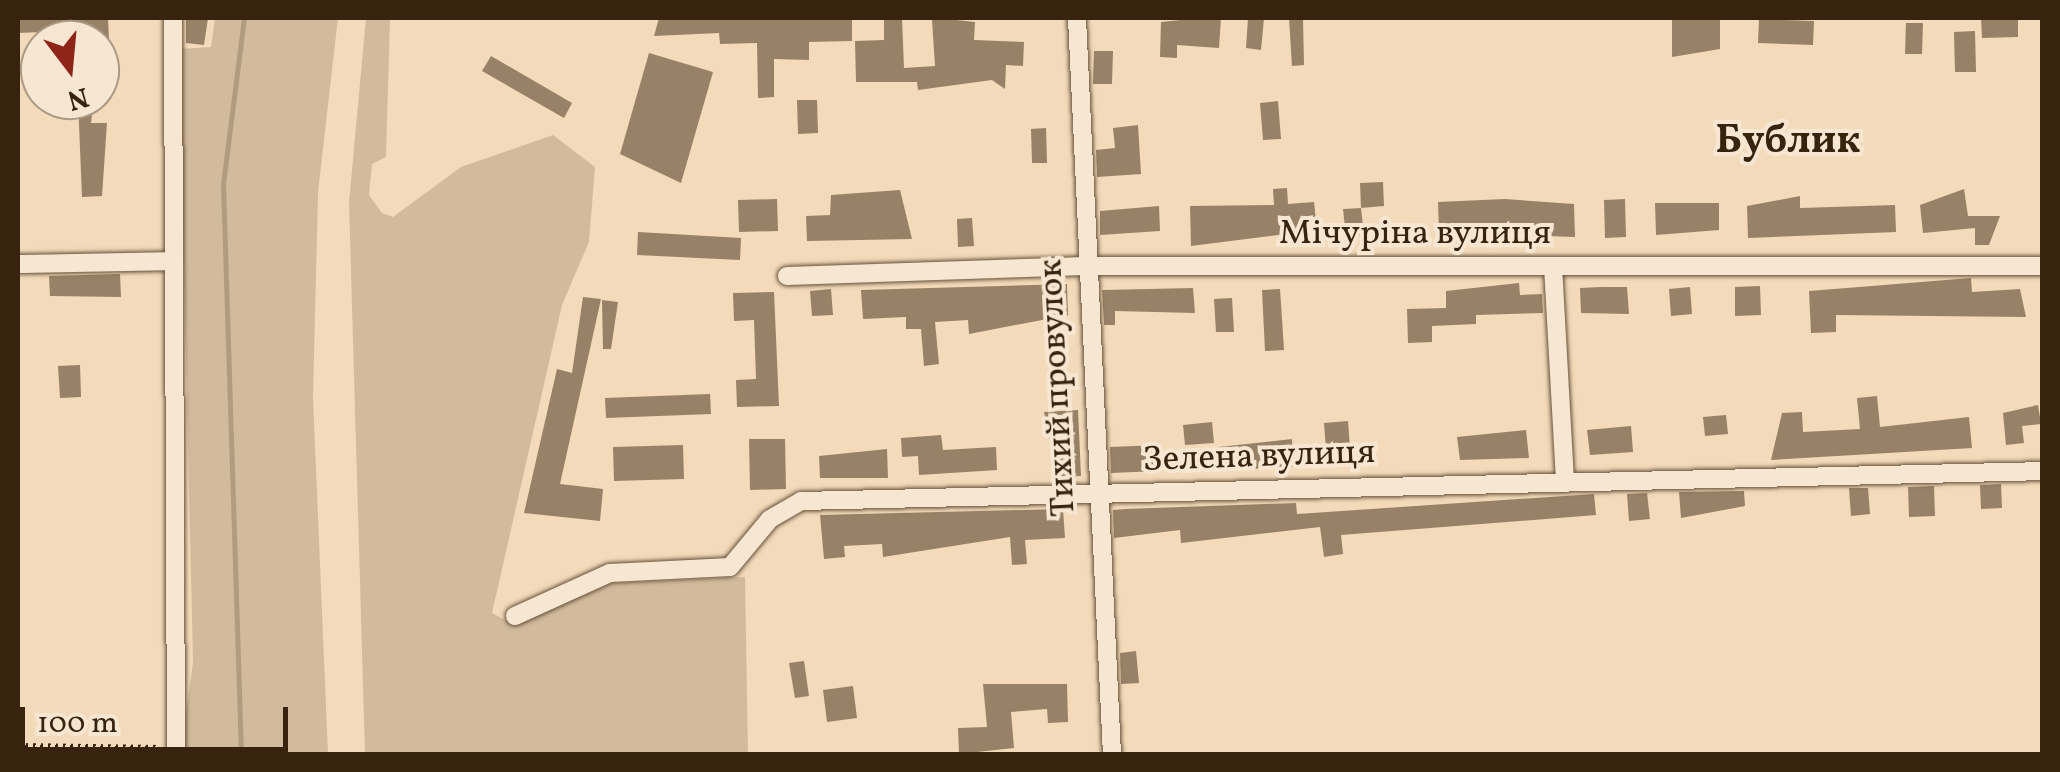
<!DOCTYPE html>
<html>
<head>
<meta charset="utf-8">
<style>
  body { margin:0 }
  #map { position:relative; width:2060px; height:772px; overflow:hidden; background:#f2daba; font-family:Vollkorn,serif }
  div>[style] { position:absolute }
  .green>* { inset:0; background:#d2bb9d }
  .stream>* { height:5px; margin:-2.5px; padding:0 2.5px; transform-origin:2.5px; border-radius:2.5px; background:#b29c80 }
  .building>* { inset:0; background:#988267 }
  .path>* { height:4px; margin-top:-2px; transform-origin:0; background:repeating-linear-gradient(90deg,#37230e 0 2.5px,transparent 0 7.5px) }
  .roads { filter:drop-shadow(0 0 2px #665139) drop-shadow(0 0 2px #665139) }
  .minor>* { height:18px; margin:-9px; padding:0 9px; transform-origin:9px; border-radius:9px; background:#f7e7d2 }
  span { translate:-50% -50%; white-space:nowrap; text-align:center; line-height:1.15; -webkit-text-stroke:8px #f7e7d2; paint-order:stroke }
  .street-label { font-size:35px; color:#37230e }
  .quarter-label { font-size:40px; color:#37230e; font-weight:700 }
  .frame { position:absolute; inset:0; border:20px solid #37230e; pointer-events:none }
  .north { position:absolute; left:20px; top:20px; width:100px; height:100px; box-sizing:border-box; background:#f7e7d2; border:2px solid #aa9984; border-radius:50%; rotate:164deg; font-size:28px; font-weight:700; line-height:40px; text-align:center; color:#37230e }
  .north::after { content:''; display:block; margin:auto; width:35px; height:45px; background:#8f2418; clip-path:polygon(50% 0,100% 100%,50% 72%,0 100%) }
  .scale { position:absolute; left:20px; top:707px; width:268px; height:45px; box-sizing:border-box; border:5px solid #37230e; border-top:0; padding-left:12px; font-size:30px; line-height:35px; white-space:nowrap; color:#37230e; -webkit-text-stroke:8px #f7e7d2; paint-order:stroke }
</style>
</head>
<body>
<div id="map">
  <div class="green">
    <div style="clip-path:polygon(215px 18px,338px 18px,318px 192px,313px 398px,328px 754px,185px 754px,182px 740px,193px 663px,179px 49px,211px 47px)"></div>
    <div style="clip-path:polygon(366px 18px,390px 18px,386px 157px,372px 164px,369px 195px,382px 213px,393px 217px,461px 167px,553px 135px,595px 167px,589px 242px,562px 305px,492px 613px,514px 625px,612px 583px,745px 577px,748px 754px,365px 754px,349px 203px)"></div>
  </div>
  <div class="stream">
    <div style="left:241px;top:754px;width:570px;rotate:-91.81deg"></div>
    <div style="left:223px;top:184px;width:167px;rotate:-82.8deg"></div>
  </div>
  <div class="building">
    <div style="clip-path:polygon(18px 18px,108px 18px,109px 39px,42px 40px,42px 32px,18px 33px)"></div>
    <div style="clip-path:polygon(186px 18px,208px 18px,204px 45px,186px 43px)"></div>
    <div style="clip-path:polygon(659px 18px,852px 18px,852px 41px,809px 42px,809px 60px,774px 59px,774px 97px,758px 98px,757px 43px,720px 44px,719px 33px,654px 36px)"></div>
    <div style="clip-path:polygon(884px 18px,902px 18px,904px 68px,935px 66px,932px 20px,947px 19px,975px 22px,974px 40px,1024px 42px,1023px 66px,1006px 65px,1005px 89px,992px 80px,918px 90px,917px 82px,856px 82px,855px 41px,884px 40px)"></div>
    <div style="clip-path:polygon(1200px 18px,1221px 18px,1219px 48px,1177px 45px,1177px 58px,1160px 57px,1161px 22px)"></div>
    <div style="clip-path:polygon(1248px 18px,1264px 18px,1261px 50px,1246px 48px)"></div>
    <div style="clip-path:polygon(1289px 18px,1303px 18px,1304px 65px,1292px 66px)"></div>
    <div style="clip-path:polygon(1672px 18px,1720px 18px,1720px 49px,1672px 57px)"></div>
    <div style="clip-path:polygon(1981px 18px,2018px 18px,2018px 37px,1982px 38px)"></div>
    <div style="clip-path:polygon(1759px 19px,1814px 21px,1813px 45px,1758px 43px)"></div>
    <div style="clip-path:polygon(1906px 23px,1923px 23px,1922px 54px,1905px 54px)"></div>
    <div style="clip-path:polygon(1975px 31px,1976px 72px,1955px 72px,1954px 32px)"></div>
    <div style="clip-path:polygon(1094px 51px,1113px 51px,1112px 84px,1093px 84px)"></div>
    <div style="clip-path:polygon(649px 53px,713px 72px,681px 183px,620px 154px)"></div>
    <div style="clip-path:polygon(491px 56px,572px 103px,564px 118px,482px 71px)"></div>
    <div style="clip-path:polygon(78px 100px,94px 100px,91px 123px,107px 123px,102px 196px,82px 197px)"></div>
    <div style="clip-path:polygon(797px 100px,817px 100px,818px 133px,798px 134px)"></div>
    <div style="clip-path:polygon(1278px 101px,1281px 139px,1263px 140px,1260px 103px)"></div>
    <div style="clip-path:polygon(1138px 125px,1141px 174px,1097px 177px,1096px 150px,1115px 148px,1113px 128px)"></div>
    <div style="clip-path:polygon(1046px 128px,1047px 163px,1032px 163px,1031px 129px)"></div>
    <div style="clip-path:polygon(1383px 182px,1384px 206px,1361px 208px,1364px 235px,1346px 237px,1343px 209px,1361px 208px,1360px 183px)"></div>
    <div style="clip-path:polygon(1287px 188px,1288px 204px,1314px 202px,1317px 230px,1191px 246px,1190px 206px,1274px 205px,1273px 189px)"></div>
    <div style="clip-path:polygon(1964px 189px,1968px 216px,2000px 216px,1989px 245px,1975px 245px,1975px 228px,1923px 233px,1920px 205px)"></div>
    <div style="clip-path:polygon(900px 190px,912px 239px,807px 241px,806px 216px,830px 215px,831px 195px)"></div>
    <div style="clip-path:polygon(1800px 196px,1800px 208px,1895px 205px,1896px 232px,1748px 238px,1747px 206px)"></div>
    <div style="clip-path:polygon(777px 199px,778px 231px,739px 232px,738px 200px)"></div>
    <div style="clip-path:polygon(1505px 199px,1574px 204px,1575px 237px,1439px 232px,1438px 202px)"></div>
    <div style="clip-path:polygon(1625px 199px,1626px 237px,1605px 238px,1604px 200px)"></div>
    <div style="clip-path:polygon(1655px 203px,1719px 203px,1719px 230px,1656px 235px)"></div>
    <div style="clip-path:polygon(1159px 206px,1160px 231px,1100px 235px,1100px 211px)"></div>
    <div style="clip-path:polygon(972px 218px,974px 246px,958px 247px,957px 219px)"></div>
    <div style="clip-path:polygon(638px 232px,741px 238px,740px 260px,637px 255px)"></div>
    <div style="clip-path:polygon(120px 274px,121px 297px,50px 296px,49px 276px)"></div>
    <div style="clip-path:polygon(1971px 278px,1972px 292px,2020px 289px,2026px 317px,1836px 315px,1836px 332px,1811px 333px,1809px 291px)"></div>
    <div style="clip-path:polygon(1519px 283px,1520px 295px,1542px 294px,1543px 313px,1476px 315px,1476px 324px,1432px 326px,1432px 342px,1408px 343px,1407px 309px,1446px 308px,1446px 291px)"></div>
    <div style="clip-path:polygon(1067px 284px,1068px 315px,969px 334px,968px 320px,935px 322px,939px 364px,924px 366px,921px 329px,906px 329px,906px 317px,863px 319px,861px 290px)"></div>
    <div style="clip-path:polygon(1760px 286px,1761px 315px,1735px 316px,1735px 287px)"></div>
    <div style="clip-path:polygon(1601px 287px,1627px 287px,1629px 314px,1581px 313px,1580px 288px)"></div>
    <div style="clip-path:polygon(1690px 287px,1692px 314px,1671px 316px,1669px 289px)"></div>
    <div style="clip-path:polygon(1193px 288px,1195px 313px,1115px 311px,1115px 325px,1104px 325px,1102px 290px)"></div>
    <div style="clip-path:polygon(831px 289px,833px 315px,812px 316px,810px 291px)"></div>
    <div style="clip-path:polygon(1280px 289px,1284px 350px,1265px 351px,1262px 290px)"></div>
    <div style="clip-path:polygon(774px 292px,779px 406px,737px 407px,736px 380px,756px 379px,754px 320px,734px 321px,733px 293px)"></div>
    <div style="clip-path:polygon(583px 297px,601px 299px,560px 484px,603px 489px,600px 521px,524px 513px,557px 369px,572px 373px)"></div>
    <div style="clip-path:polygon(1232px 298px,1234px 332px,1216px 332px,1214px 299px)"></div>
    <div style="clip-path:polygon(602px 300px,618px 302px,611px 349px,603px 349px)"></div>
    <div style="clip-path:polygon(80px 365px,81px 397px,60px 398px,58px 366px)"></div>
    <div style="clip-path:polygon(710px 394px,711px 414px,606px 418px,605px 398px)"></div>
    <div style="clip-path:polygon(1877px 396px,1880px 427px,1969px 417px,1972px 448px,1771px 460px,1782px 413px,1802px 412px,1803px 432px,1860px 429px,1857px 398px)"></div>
    <div style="clip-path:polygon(2038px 405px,2041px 424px,2022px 426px,2024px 443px,2006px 445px,2003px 413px)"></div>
    <div style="clip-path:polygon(1078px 410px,1081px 476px,1057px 477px,1044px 412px)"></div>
    <div style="clip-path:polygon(1726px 415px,1728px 434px,1705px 436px,1703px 417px)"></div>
    <div style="clip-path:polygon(1348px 421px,1351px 461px,1327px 463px,1324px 423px)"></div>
    <div style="clip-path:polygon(1212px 422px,1214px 443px,1185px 445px,1183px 425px)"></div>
    <div style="clip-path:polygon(1631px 426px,1633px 452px,1590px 455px,1587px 430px)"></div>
    <div style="clip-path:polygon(1526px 430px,1529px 458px,1460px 460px,1457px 437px)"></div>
    <div style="clip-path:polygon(941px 435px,943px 450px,996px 447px,997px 470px,919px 475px,918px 456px,902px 457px,901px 438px)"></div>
    <div style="clip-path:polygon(749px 439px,785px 439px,786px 489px,750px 490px)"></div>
    <div style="clip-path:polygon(1292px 439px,1293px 467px,1221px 470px,1219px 447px)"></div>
    <div style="clip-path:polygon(683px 445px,684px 479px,614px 481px,613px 447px)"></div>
    <div style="clip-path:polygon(1158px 445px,1159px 471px,1111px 473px,1110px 447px)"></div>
    <div style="clip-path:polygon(887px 449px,888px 478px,820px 478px,819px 456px)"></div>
    <div style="clip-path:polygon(2001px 484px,2002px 508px,1981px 509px,1980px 485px)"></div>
    <div style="clip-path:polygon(1934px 486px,1935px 516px,1909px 517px,1908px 487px)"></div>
    <div style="clip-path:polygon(1849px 488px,1868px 488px,1870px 514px,1851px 516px)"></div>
    <div style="clip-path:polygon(1744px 491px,1745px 506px,1681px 518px,1679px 492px)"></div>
    <div style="clip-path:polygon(1647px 493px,1650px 519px,1629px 521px,1627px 494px)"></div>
    <div style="clip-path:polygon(1594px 494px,1596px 515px,1341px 535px,1343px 554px,1324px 557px,1320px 527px,1181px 543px,1180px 530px,1114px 538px,1113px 510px,1125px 509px,1296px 503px,1297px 514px)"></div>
    <div style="clip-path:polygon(1063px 509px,1065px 538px,1025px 540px,1027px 564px,1012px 565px,1010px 537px,883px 557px,882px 544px,844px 546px,845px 557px,824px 559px,820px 515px)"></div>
    <div style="clip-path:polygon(1136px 651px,1139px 683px,1121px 684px,1120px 653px)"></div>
    <div style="clip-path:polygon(804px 661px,809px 696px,795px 698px,789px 663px)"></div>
    <div style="clip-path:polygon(983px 684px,1067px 684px,1068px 722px,1048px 723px,1047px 709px,1011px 712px,1014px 748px,959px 754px,958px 728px,987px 727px)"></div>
    <div style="clip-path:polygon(853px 686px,857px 718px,827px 722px,823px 690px)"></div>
  </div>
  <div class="path">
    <div style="left:18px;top:745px;width:142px;rotate:0.8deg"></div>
  </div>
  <div class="roads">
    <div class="minor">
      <div style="left:173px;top:18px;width:736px;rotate:89.77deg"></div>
      <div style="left:1077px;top:18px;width:737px;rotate:87.28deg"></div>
      <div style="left:18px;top:264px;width:152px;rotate:-1.1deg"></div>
      <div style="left:1553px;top:266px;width:212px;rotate:86.8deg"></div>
      <div style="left:787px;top:276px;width:298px;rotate:-1.9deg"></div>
      <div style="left:1085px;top:266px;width:957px"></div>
      <div style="left:515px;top:616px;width:104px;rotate:-24.4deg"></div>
      <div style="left:610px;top:573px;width:120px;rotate:-2.9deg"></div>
      <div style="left:730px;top:567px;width:62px;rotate:-50.2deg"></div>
      <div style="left:770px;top:519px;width:36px;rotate:-30deg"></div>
      <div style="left:801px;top:501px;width:1241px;rotate:-1.38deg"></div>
    </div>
  </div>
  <div class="street-label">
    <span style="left:1415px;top:234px">Мічуріна вулиця</span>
    <span style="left:1058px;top:388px;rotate:-93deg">Тихий провулок</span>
    <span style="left:1259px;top:457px;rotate:-2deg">Зелена вулиця</span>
  </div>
  <div class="quarter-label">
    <span style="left:1788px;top:142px">Бублик</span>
  </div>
  <div class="frame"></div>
  <div class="north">N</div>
  <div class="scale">100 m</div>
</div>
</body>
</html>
